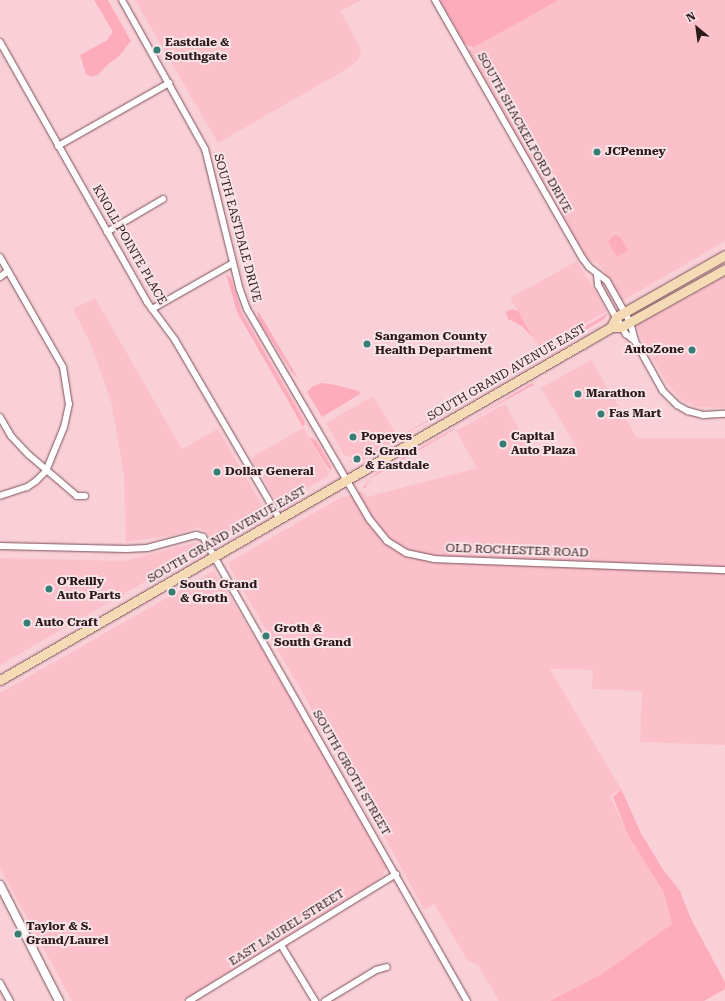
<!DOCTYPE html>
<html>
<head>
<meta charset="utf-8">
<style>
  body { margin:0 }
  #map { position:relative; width:725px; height:1001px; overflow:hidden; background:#f9d0d7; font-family:"Roboto Serif",serif }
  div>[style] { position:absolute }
  .built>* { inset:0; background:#fbc0ca }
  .green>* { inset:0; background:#feacbc }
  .roads { filter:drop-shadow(0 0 1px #7b5058) drop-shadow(0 0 1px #7b5058) }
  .minor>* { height:6px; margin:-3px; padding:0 3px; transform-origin:3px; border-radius:3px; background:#fff }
  .tertiary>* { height:8px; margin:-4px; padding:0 4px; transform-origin:4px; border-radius:4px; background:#fff }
  .secondary>* { height:9px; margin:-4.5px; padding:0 4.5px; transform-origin:4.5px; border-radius:4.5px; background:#f4dbb6 }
  .dots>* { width:11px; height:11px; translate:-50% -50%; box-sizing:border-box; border:2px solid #f9e3e7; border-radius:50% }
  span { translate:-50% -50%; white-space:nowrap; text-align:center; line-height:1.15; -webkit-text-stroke:4px #f9e3e7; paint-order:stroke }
  .poi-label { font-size:12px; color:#2c1a1d; font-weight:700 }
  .left { translate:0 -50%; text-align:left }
  .right { translate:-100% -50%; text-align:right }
  .street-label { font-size:12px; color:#2c1a1d }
  .north { position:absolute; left:677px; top:8px; width:40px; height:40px; -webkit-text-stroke:3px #f9e3e7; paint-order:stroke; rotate:331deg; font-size:11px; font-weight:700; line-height:16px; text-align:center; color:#2c1a1d }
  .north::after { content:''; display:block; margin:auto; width:14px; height:18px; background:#2c1a1d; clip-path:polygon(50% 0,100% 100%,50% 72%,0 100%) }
</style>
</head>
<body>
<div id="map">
  <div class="built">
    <div style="clip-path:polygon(135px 0,362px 0,340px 11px,359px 45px,361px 53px,358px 60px,345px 70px,218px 143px)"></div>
    <div style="clip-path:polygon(559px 0,725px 0,725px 241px,622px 301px,599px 264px,588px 259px,578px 244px,468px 51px)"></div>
    <div style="clip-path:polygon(577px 261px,607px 311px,543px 348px,539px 347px,510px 298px)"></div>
    <div style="clip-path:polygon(725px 275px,725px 408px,696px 407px,682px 400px,668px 385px,640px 336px,637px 326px,642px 321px,689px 297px)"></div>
    <div style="clip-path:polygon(95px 298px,182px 449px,218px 429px,263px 507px,263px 513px,215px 540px,199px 527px,174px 535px,126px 542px,124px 475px,111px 401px,91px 345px,73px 309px)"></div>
    <div style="clip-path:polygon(591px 360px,637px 438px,725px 438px,725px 745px,640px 742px,642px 691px,592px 689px,593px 670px,550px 669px,621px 789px,610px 796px,628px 835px,664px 893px,672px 924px,602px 974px,550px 1001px,499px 1001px,478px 965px,468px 961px,434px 904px,424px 910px,367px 804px,229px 566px,230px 562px,338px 499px,362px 491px,367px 497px,477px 468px,456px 431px,505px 404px,531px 451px,575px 444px,541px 388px)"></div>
    <div style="clip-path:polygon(373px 396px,398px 437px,358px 460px,344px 455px,326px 423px)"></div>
    <div style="clip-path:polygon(303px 428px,329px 472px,328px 476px,281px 503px,275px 499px,251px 458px)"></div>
    <div style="clip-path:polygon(194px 543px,197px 543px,200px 546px,200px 550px,0 665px,0 558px,124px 561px)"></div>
    <div style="clip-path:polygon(214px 571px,272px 666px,387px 866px,383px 875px,375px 882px,182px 1001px,72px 1001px,0 868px,0 693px)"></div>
  </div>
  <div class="green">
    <div style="clip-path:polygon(94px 0,108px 0,131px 41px,119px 56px,106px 66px,99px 74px,92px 77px,86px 74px,80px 55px,106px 41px,113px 32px)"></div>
    <div style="clip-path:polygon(440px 0,559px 0,473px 48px,465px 44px)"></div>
    <div style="clip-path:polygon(613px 236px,616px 235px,621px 238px,628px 250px,617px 257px,608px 242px)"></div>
    <div style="clip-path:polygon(226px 274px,231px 278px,242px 313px,304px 420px,305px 424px,303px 427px,237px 312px)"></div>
    <div style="clip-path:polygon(512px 309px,518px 311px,533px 338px,522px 326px,508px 319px,506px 312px)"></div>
    <div style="clip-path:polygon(258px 311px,261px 316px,299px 380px,291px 371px,262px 326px,258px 319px)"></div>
    <div style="clip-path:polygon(608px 313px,604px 319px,551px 350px,546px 350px)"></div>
    <div style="clip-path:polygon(517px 368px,365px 458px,358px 462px,351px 462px,352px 459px,358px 461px)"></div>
    <div style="clip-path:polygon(320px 383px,331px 384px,359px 391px,360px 394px,322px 417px,307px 392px,312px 387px)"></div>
    <div style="clip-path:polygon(532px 383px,534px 386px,531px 386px,465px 423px)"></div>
    <div style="clip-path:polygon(453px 429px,455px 429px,373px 477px,367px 483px,366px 488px,363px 488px,368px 481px,378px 472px)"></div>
    <div style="clip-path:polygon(309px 437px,316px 440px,331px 466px,331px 471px,326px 465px)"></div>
    <div style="clip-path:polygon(621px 789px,641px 833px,662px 868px,680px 891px,690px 917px,725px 982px,725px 989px,704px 1001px,550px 1001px,602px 974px,672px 924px,664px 893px,628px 835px,613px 797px)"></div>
  </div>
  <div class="roads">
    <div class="minor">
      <div style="left:122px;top:0;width:171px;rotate:60.9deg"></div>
      <div style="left:205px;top:149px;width:145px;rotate:76.1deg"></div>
      <div style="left:240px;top:290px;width:20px;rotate:70deg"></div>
      <div style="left:247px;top:309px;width:244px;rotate:59.8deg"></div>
      <div style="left:370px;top:520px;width:27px;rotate:51deg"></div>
      <div style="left:387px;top:541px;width:22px;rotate:32deg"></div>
      <div style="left:406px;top:553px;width:29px;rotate:12deg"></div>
      <div style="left:434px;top:559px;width:291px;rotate:2.2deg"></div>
      <div style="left:435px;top:0;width:298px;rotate:60.3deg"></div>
      <div style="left:583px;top:259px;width:10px;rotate:53deg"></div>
      <div style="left:589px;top:267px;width:23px;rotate:38deg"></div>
      <div style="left:607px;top:281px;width:47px;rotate:60.7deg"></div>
      <div style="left:630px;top:322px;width:20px;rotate:75deg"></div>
      <div style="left:635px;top:341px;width:57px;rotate:60.8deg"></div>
      <div style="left:663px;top:391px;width:20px;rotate:45deg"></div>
      <div style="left:677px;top:405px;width:13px;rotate:29deg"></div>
      <div style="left:688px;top:411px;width:16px;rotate:15deg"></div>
      <div style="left:703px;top:415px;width:22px;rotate:-3deg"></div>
      <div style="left:0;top:42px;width:299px;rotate:60.5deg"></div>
      <div style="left:147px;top:302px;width:47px;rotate:53.6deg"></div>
      <div style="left:175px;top:340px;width:206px;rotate:59.7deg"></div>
      <div style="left:58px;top:146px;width:128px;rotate:-29.6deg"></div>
      <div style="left:107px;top:232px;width:65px;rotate:-30.5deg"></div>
      <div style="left:0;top:257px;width:127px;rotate:60.2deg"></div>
      <div style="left:63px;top:367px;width:37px;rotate:81deg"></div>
      <div style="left:69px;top:404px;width:24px;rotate:102deg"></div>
      <div style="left:64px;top:427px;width:48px;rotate:112.2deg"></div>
      <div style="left:46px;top:471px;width:14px;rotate:135deg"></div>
      <div style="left:36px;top:481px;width:11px;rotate:146deg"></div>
      <div style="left:27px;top:487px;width:28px;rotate:162deg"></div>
      <div style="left:597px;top:274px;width:11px;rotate:85deg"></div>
      <div style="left:598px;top:285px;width:37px;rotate:61deg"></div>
      <div style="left:616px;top:317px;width:20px;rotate:60deg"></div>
      <div style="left:626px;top:334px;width:11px;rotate:38deg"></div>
      <div style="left:0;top:277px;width:10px;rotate:-37deg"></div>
      <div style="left:152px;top:309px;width:93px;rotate:-29.6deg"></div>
      <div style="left:0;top:417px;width:22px;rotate:60deg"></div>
      <div style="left:11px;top:436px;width:26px;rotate:47deg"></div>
      <div style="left:29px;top:455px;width:63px;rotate:40.5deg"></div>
      <div style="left:77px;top:496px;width:8px"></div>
      <div style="left:0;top:546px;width:126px;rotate:1.4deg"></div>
      <div style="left:126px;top:549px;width:21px;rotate:-3deg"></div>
      <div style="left:147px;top:548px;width:51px;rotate:-14.9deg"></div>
      <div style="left:196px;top:535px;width:7px;rotate:16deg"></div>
      <div style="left:203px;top:537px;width:534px;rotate:60.36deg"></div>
      <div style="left:281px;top:945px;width:66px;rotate:58.7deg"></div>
      <div style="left:0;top:983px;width:21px;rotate:61deg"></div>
      <div style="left:189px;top:1001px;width:243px;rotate:-31.5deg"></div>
      <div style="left:325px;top:1001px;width:60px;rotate:-31.3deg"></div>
      <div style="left:376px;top:970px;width:11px;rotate:-15deg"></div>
    </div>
    <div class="tertiary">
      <div style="left:0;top:885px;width:130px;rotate:63deg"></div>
    </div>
    <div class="secondary">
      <div style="left:611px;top:327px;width:11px;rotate:-63deg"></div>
      <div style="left:616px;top:317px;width:125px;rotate:-29.6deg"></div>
      <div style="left:0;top:680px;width:672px;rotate:-30deg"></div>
      <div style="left:582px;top:344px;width:34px;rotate:-30deg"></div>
      <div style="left:611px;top:327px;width:10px"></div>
      <div style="left:621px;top:327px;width:119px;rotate:-29.1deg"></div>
    </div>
  </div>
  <div class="dots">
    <div style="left:157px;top:50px;background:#367d76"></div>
    <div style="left:597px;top:152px;background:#367d76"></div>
    <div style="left:367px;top:344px;background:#367d76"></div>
    <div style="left:692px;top:350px;background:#367d76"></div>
    <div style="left:578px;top:394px;background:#367d76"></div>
    <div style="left:601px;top:414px;background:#367d76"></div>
    <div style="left:353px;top:437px;background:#367d76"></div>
    <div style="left:503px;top:444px;background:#367d76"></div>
    <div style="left:357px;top:459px;background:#367d76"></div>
    <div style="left:217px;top:472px;background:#367d76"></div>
    <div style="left:49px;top:589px;background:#367d76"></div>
    <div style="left:172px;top:592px;background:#367d76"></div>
    <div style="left:27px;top:623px;background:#367d76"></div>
    <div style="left:266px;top:636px;background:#367d76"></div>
    <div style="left:18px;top:934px;background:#367d76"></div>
  </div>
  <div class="poi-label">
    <span class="left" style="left:165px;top:50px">Eastdale &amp;<br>Southgate</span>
    <span class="left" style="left:605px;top:152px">JCPenney</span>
    <span class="left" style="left:375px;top:344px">Sangamon County<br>Health Department</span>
    <span class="right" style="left:684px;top:350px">AutoZone</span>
    <span class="left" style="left:586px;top:394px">Marathon</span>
    <span class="left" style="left:609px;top:414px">Fas Mart</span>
    <span class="left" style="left:361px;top:437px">Popeyes</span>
    <span class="left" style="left:511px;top:444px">Capital<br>Auto Plaza</span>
    <span class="left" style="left:365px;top:459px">S. Grand<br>&amp; Eastdale</span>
    <span class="left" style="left:225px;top:472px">Dollar General</span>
    <span class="left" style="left:57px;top:589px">O'Reilly<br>Auto Parts</span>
    <span class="left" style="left:180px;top:592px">South Grand<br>&amp; Groth</span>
    <span class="left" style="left:35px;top:623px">Auto Craft</span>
    <span class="left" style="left:274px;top:636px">Groth &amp;<br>South Grand</span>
    <span class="left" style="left:26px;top:934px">Taylor &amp; S.<br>Grand/Laurel</span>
  </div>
  <div class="street-label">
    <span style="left:524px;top:133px;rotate:61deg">SOUTH SHACKELFORD DRIVE</span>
    <span style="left:237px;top:228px;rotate:75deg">SOUTH EASTDALE DRIVE</span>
    <span style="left:129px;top:245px;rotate:60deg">KNOLL POINTE PLACE</span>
    <span style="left:507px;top:373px;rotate:-30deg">SOUTH GRAND AVENUE EAST</span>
    <span style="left:227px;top:535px;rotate:-30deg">SOUTH GRAND AVENUE EAST</span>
    <span style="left:517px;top:551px;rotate:2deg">OLD ROCHESTER ROAD</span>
    <span style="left:351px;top:773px;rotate:60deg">SOUTH GROTH STREET</span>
    <span style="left:287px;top:928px;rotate:-32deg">EAST LAUREL STREET</span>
  </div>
  <div class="north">N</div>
</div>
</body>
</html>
